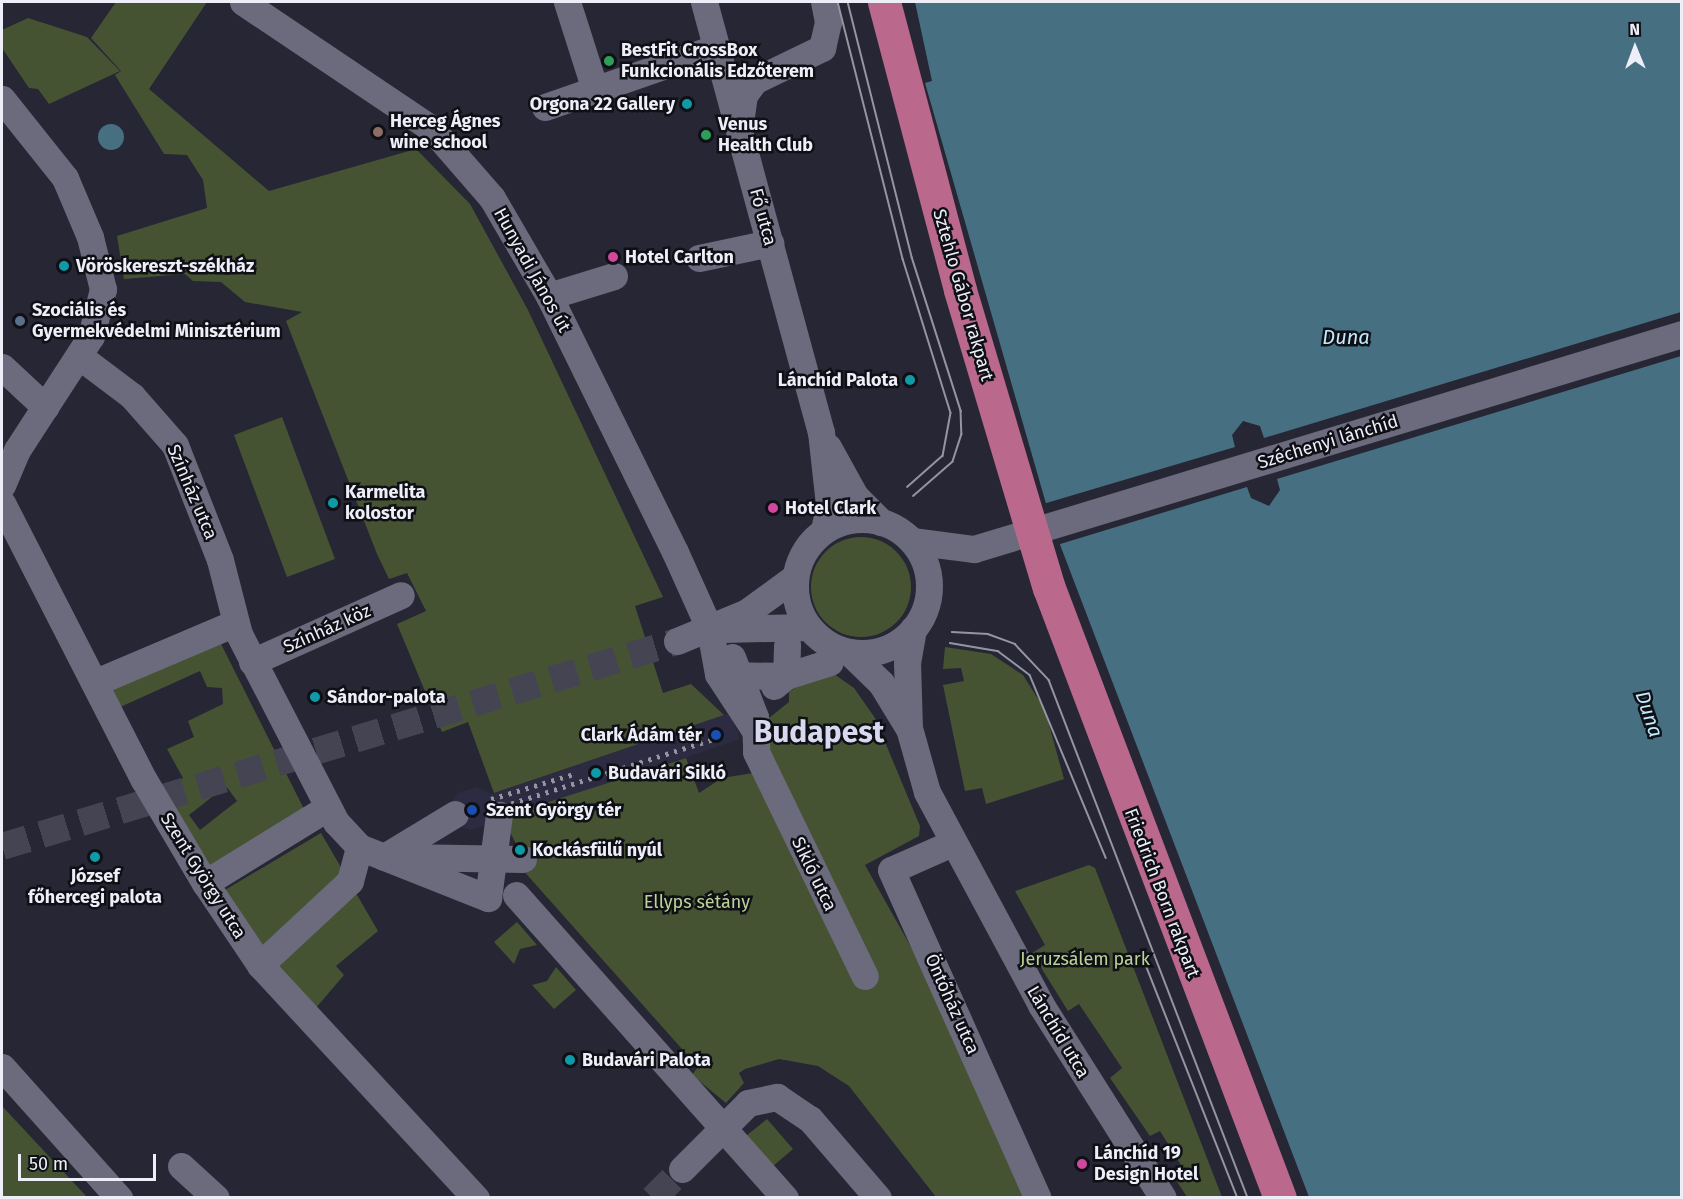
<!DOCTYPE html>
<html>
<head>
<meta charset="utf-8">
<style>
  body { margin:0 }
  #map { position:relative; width:1683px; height:1199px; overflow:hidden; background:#262635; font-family:"Fira Sans",sans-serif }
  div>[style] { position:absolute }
  .built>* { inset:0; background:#2c2b41 }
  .green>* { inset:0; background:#465333 }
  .round { border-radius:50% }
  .water>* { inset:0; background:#467082 }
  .pier>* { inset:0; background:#262635 }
  .minor-tunnel>* { height:27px; margin-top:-13.5px; transform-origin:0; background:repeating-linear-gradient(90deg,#444452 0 27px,transparent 0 41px) }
  .minor>* { height:27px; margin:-13.5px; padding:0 13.5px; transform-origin:13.5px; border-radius:13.5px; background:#6b6b7d }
  .minor>.ring { margin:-13.5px; padding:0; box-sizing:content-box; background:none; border:27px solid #6b6b7d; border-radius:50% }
  .major>* { height:33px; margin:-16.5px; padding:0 16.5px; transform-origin:16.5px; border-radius:16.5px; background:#ba688b }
  .tram>* { height:1.5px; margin:-0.75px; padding:0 0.75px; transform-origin:0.75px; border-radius:0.75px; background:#9595a2 }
  .rail>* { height:4.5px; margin-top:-2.25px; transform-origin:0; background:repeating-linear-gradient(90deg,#9595a2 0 3px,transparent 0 9px) }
  .dots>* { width:16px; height:16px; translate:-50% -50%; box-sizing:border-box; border:3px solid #0f1016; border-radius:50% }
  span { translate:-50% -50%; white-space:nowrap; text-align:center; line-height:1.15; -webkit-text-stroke:5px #0f1016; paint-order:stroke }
  .poi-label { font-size:18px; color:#eeeef9; font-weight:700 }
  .left { translate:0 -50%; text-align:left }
  .right { translate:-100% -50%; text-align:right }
  .street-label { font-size:18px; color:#eeeef9 }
  .park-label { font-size:18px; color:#bad397 }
  .water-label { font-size:20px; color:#c1ebfe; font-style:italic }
  .town-label { font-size:30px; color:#d8d9ee; font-weight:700 }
  .frame { position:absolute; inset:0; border:3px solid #eeeef9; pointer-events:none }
  .north { position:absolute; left:1605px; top:18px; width:60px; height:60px; -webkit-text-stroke:4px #0f1016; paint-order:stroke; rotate:359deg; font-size:16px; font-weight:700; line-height:24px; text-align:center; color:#eeeef9 }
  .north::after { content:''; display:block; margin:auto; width:21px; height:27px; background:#eeeef9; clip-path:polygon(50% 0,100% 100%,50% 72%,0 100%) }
  .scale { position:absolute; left:18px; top:1154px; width:138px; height:27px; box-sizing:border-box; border:3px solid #eeeef9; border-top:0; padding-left:8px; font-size:18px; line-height:21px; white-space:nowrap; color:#eeeef9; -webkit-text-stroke:4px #0f1016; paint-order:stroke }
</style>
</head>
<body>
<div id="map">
  <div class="built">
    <div style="clip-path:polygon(730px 713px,740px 739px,471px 830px,459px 826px,452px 803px,458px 793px,477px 787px,492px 794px)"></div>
  </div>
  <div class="green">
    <div style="clip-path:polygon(116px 2px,207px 2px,149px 89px,269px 191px,416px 149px,470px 204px,528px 310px,663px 597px,635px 606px,663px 693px,691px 684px,724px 715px,494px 793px,468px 722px,442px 732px,397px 624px,426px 611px,407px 573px,389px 579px,377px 554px,286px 321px,302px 312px,245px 302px,221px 282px,193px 281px,185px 274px,124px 279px,117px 236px,207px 208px,203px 180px,187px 155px,164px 154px,115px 75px,121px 71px,91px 38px)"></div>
    <div style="clip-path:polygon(28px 18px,87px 37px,120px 71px,49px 104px,38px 89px,29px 88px,2px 48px,2px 30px)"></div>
    <div style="clip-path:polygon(282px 417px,335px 559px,287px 577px,234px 435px)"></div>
    <div class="round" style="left:811px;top:537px;width:100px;height:100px"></div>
    <div style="clip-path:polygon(evenodd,221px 644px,308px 817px,215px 874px,160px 792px,183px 778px,167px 749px,194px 737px,188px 721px,223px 704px,222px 688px,207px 687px,200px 671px,118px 708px,109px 690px,221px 644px,226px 786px,237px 801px,200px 830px,189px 815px,226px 786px)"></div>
    <div style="clip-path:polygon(945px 647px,991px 654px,1023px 675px,1045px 710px,1064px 779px,986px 804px,982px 788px,965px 791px,943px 685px,964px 681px,961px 668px,943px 669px)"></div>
    <div style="clip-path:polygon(824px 667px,854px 688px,875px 718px,920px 826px,919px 836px,865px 865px,916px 956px,1030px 1197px,936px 1197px,849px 1086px,818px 1066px,779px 1059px,745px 1069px,739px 1073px,744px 1083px,726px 1103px,692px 1075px,698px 1067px,521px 868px,526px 863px,502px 817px,686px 758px,699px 793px,722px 778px,765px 771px,763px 732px,769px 718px,789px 702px,789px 692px)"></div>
    <div style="clip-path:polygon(321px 833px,378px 931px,336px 966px,344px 975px,315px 1009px,268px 956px,225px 890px)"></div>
    <div style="clip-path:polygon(1089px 865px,1095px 868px,1222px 1197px,1187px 1197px,1176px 1180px,1186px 1173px,1160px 1131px,1150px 1136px,1110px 1078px,1122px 1068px,1079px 1004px,1068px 1011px,1032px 953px,1045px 945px,1015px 891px)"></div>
    <div style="clip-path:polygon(517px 922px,537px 945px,520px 949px,514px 964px,494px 942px)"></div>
    <div style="clip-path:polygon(556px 967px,576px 990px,554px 1009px,532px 985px,547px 981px)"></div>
    <div style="clip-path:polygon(2px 1106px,87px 1197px,2px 1197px)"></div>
    <div style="clip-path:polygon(767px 1119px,793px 1149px,772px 1167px,746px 1136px)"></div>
  </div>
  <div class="water">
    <div style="clip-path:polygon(915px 2px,1681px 2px,1681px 1197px,1309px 1197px,1051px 521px,925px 83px,932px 81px)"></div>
    <div class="round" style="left:98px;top:124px;width:26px;height:26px"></div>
  </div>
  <div class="pier">
    <div style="clip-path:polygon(1681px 312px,1681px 356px,1277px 479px,1280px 490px,1269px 506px,1251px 498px,1247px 487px,1057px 545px,1048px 522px,1043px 504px,1235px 447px,1232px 435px,1243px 421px,1260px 426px,1264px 438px)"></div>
  </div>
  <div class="minor-tunnel">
    <div style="left:2px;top:846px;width:705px;rotate:-16.89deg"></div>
    <div style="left:653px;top:1198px;width:41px;rotate:-45deg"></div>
  </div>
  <div class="minor">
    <div style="left:243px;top:2px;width:228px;rotate:33.9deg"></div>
    <div style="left:432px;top:129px;width:91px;rotate:49deg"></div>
    <div style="left:492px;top:198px;width:113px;rotate:59.8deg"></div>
    <div style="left:549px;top:296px;width:285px;rotate:63.8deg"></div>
    <div style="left:675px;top:552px;width:85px;rotate:65.8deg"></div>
    <div style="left:710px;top:630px;width:45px;rotate:79.7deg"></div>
    <div style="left:718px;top:674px;width:69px;rotate:56.8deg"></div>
    <div style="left:567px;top:2px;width:92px;rotate:72.3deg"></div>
    <div style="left:704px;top:2px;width:446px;rotate:74.8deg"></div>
    <div style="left:821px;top:432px;width:73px;rotate:83.7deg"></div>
    <div style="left:829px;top:505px;width:26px;rotate:101deg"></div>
    <div style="left:2px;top:99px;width:101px;rotate:51.4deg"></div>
    <div style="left:65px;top:178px;width:64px;rotate:67deg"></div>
    <div style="left:90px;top:237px;width:54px;rotate:76deg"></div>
    <div style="left:103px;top:289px;width:49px;rotate:104.3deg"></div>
    <div style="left:91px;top:336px;width:136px;rotate:123deg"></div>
    <div style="left:17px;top:450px;width:38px;rotate:113deg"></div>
    <div style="left:545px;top:107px;width:182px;rotate:-19.2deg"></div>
    <div style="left:740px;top:123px;width:28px;rotate:-82deg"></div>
    <div style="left:744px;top:95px;width:17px;rotate:-54deg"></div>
    <div style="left:754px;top:81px;width:76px;rotate:-25.9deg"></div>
    <div style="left:822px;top:48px;width:27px;rotate:-77deg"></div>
    <div style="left:828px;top:22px;width:20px;rotate:-101deg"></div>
    <div style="left:699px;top:258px;width:73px;rotate:-11.9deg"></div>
    <div style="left:549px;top:296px;width:68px;rotate:-17.1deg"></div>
    <div style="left:79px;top:356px;width:66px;rotate:37deg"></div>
    <div style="left:132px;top:396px;width:65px;rotate:48.7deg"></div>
    <div style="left:175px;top:445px;width:123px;rotate:68.6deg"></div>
    <div style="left:220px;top:560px;width:76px;rotate:75.6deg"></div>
    <div style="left:239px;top:634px;width:212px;rotate:62.7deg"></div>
    <div style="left:336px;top:822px;width:34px;rotate:47deg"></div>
    <div style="left:359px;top:847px;width:139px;rotate:21.6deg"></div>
    <div style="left:488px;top:898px;width:84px;rotate:-82.5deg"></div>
    <div style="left:2px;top:367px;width:59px;rotate:42.9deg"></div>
    <div style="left:828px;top:447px;width:56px;rotate:61.1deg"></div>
    <div style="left:855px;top:496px;width:37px;rotate:45deg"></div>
    <div style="left:2px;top:503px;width:311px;rotate:62.9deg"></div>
    <div style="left:144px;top:780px;width:120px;rotate:59.4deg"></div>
    <div style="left:205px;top:883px;width:99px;rotate:56.1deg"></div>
    <div style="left:260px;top:965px;width:318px;rotate:47.2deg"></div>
    <div class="ring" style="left:795px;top:519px;width:107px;height:107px"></div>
    <div style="left:912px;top:541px;width:63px;rotate:7.4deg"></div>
    <div style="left:974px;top:549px;width:740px;rotate:-16.89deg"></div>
    <div style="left:723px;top:629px;width:85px;rotate:-1.3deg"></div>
    <div style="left:913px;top:629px;width:34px;rotate:100deg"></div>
    <div style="left:907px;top:662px;width:66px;rotate:88.3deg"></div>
    <div style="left:909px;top:728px;width:66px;rotate:74.3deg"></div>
    <div style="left:927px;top:792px;width:242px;rotate:61.8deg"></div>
    <div style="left:1041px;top:1005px;width:228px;rotate:57.7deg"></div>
    <div style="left:677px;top:641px;width:76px;rotate:-22.5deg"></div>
    <div style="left:747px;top:612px;width:59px;rotate:-36.1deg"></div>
    <div style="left:849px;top:652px;width:45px;rotate:44.1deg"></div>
    <div style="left:881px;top:683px;width:52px;rotate:58.5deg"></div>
    <div style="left:732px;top:657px;width:64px;rotate:69deg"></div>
    <div style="left:755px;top:717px;width:35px;rotate:88deg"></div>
    <div style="left:756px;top:752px;width:249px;rotate:64.1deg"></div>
    <div style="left:252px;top:662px;width:163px;rotate:-24.2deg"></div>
    <div style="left:722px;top:675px;width:64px;rotate:0.9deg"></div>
    <div style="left:786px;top:676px;width:46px;rotate:-17.7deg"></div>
    <div style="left:96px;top:682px;width:151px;rotate:-23deg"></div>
    <div style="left:774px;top:686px;width:16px;rotate:-40deg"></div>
    <div style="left:786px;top:676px;width:31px;rotate:-88deg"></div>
    <div style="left:950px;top:844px;width:64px;rotate:156.2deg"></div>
    <div style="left:891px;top:870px;width:359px;rotate:65.9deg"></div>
    <div style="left:384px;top:857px;width:83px;rotate:-31.2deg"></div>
    <div style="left:401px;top:857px;width:122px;rotate:0.9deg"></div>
    <div style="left:205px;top:883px;width:143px;rotate:-31.6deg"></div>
    <div style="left:516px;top:895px;width:405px;rotate:48.4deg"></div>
    <div style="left:260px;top:965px;width:123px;rotate:-43deg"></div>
    <div style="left:350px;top:881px;width:35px;rotate:-75deg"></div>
    <div style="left:2px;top:1067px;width:176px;rotate:48.2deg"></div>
    <div style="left:181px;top:1166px;width:47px;rotate:42.4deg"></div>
    <div style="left:682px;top:1169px;width:93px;rotate:-45deg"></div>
    <div style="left:748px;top:1103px;width:30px;rotate:-12deg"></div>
    <div style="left:777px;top:1097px;width:40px;rotate:34deg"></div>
    <div style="left:810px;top:1119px;width:104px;rotate:49.3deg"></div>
  </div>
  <div class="major">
    <div style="left:884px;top:2px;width:298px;rotate:75.2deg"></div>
    <div style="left:960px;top:290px;width:311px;rotate:73.4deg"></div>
    <div style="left:1049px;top:588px;width:652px;rotate:69.26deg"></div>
  </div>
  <div class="tram">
    <div style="left:838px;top:2px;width:265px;rotate:75.8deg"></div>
    <div style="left:903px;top:259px;width:161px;rotate:72.7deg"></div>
    <div style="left:951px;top:413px;width:44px;rotate:100.5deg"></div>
    <div style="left:943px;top:456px;width:47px;rotate:138.5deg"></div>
    <div style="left:848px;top:2px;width:263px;rotate:75.9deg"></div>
    <div style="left:912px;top:257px;width:162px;rotate:72.3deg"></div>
    <div style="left:961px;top:411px;width:23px;rotate:88deg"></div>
    <div style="left:962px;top:434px;width:29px;rotate:108deg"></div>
    <div style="left:953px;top:462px;width:52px;rotate:138.9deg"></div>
    <div style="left:952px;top:632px;width:36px;rotate:3deg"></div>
    <div style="left:988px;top:634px;width:29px;rotate:20deg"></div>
    <div style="left:1015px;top:644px;width:50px;rotate:46.6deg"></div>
    <div style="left:1049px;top:680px;width:555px;rotate:68.98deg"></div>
    <div style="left:950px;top:643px;width:49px;rotate:9.5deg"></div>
    <div style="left:998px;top:651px;width:40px;rotate:37deg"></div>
    <div style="left:1030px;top:675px;width:198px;rotate:67.4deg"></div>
    <div style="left:1146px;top:965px;width:251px;rotate:68.5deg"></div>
  </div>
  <div class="rail">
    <div style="left:491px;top:799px;width:87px;rotate:-16.8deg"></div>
    <div style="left:494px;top:809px;width:234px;rotate:-17.7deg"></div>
  </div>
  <div class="dots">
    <div style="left:609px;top:61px;background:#2e9e5b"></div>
    <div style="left:687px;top:104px;background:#0f9aa8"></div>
    <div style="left:378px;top:132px;background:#8d6e63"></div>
    <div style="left:706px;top:135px;background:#2e9e5b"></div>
    <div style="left:613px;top:257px;background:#d1479c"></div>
    <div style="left:64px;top:266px;background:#0f9aa8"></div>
    <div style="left:20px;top:321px;background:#5c6f8a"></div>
    <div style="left:910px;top:380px;background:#0f9aa8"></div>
    <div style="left:333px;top:503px;background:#0f9aa8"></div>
    <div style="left:773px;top:508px;background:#d1479c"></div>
    <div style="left:315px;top:697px;background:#0f9aa8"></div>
    <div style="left:716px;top:735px;background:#1a4fb4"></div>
    <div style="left:596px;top:773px;background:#0f9aa8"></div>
    <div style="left:472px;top:810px;background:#1a4fb4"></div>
    <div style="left:520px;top:850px;background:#0f9aa8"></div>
    <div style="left:95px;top:857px;background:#0f9aa8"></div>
    <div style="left:570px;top:1060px;background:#0f9aa8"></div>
    <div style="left:1082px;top:1164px;background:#d1479c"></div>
  </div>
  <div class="poi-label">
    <span class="left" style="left:621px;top:61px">BestFit CrossBox<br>Funkcionális Edzőterem</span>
    <span class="right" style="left:675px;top:104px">Orgona 22 Gallery</span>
    <span class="left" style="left:390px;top:132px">Herceg Ágnes<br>wine school</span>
    <span class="left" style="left:718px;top:135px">Venus<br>Health Club</span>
    <span class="left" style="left:625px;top:257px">Hotel Carlton</span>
    <span class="left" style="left:76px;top:266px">Vöröskereszt-székház</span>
    <span class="left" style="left:32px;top:321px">Szociális és<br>Gyermekvédelmi Minisztérium</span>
    <span class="right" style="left:898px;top:380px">Lánchíd Palota</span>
    <span class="left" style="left:345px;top:503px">Karmelita<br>kolostor</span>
    <span class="left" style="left:785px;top:508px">Hotel Clark</span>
    <span class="left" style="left:327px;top:697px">Sándor-palota</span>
    <span class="right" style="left:702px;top:735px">Clark Ádám tér</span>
    <span class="left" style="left:608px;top:773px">Budavári Sikló</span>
    <span class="left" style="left:486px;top:810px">Szent György tér</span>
    <span class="left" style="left:532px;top:850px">Kockásfülű nyúl</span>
    <span style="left:95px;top:887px">József<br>főhercegi palota</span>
    <span class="left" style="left:582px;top:1060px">Budavári Palota</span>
    <span class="left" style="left:1094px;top:1164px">Lánchíd 19<br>Design Hotel</span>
  </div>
  <div class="street-label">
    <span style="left:763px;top:217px;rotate:75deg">Fő utca</span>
    <span style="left:532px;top:270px;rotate:61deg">Hunyadi János út</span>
    <span style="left:963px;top:295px;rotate:74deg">Sztehlo Gábor rakpart</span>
    <span style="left:1328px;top:442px;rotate:-17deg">Széchenyi lánchíd</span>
    <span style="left:192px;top:492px;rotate:67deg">Színház utca</span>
    <span style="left:327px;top:629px;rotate:-24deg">Színház köz</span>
    <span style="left:814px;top:874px;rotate:64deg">Sikló utca</span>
    <span style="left:203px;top:876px;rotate:58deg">Szent György utca</span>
    <span style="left:1162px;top:893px;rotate:69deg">Friedrich Born rakpart</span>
    <span style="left:952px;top:1004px;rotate:66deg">Öntőház utca</span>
    <span style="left:1058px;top:1032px;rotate:59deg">Lánchíd utca</span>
  </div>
  <div class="park-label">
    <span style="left:697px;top:902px">Ellyps sétány</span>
    <span style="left:1085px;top:959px">Jeruzsálem park</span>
  </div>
  <div class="water-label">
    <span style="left:1346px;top:337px">Duna</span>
    <span style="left:1649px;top:714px;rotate:71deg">Duna</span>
  </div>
  <div class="town-label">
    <span style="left:819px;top:732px">Budapest</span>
  </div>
  <div class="frame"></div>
  <div class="north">N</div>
  <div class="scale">50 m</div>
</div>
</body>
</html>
